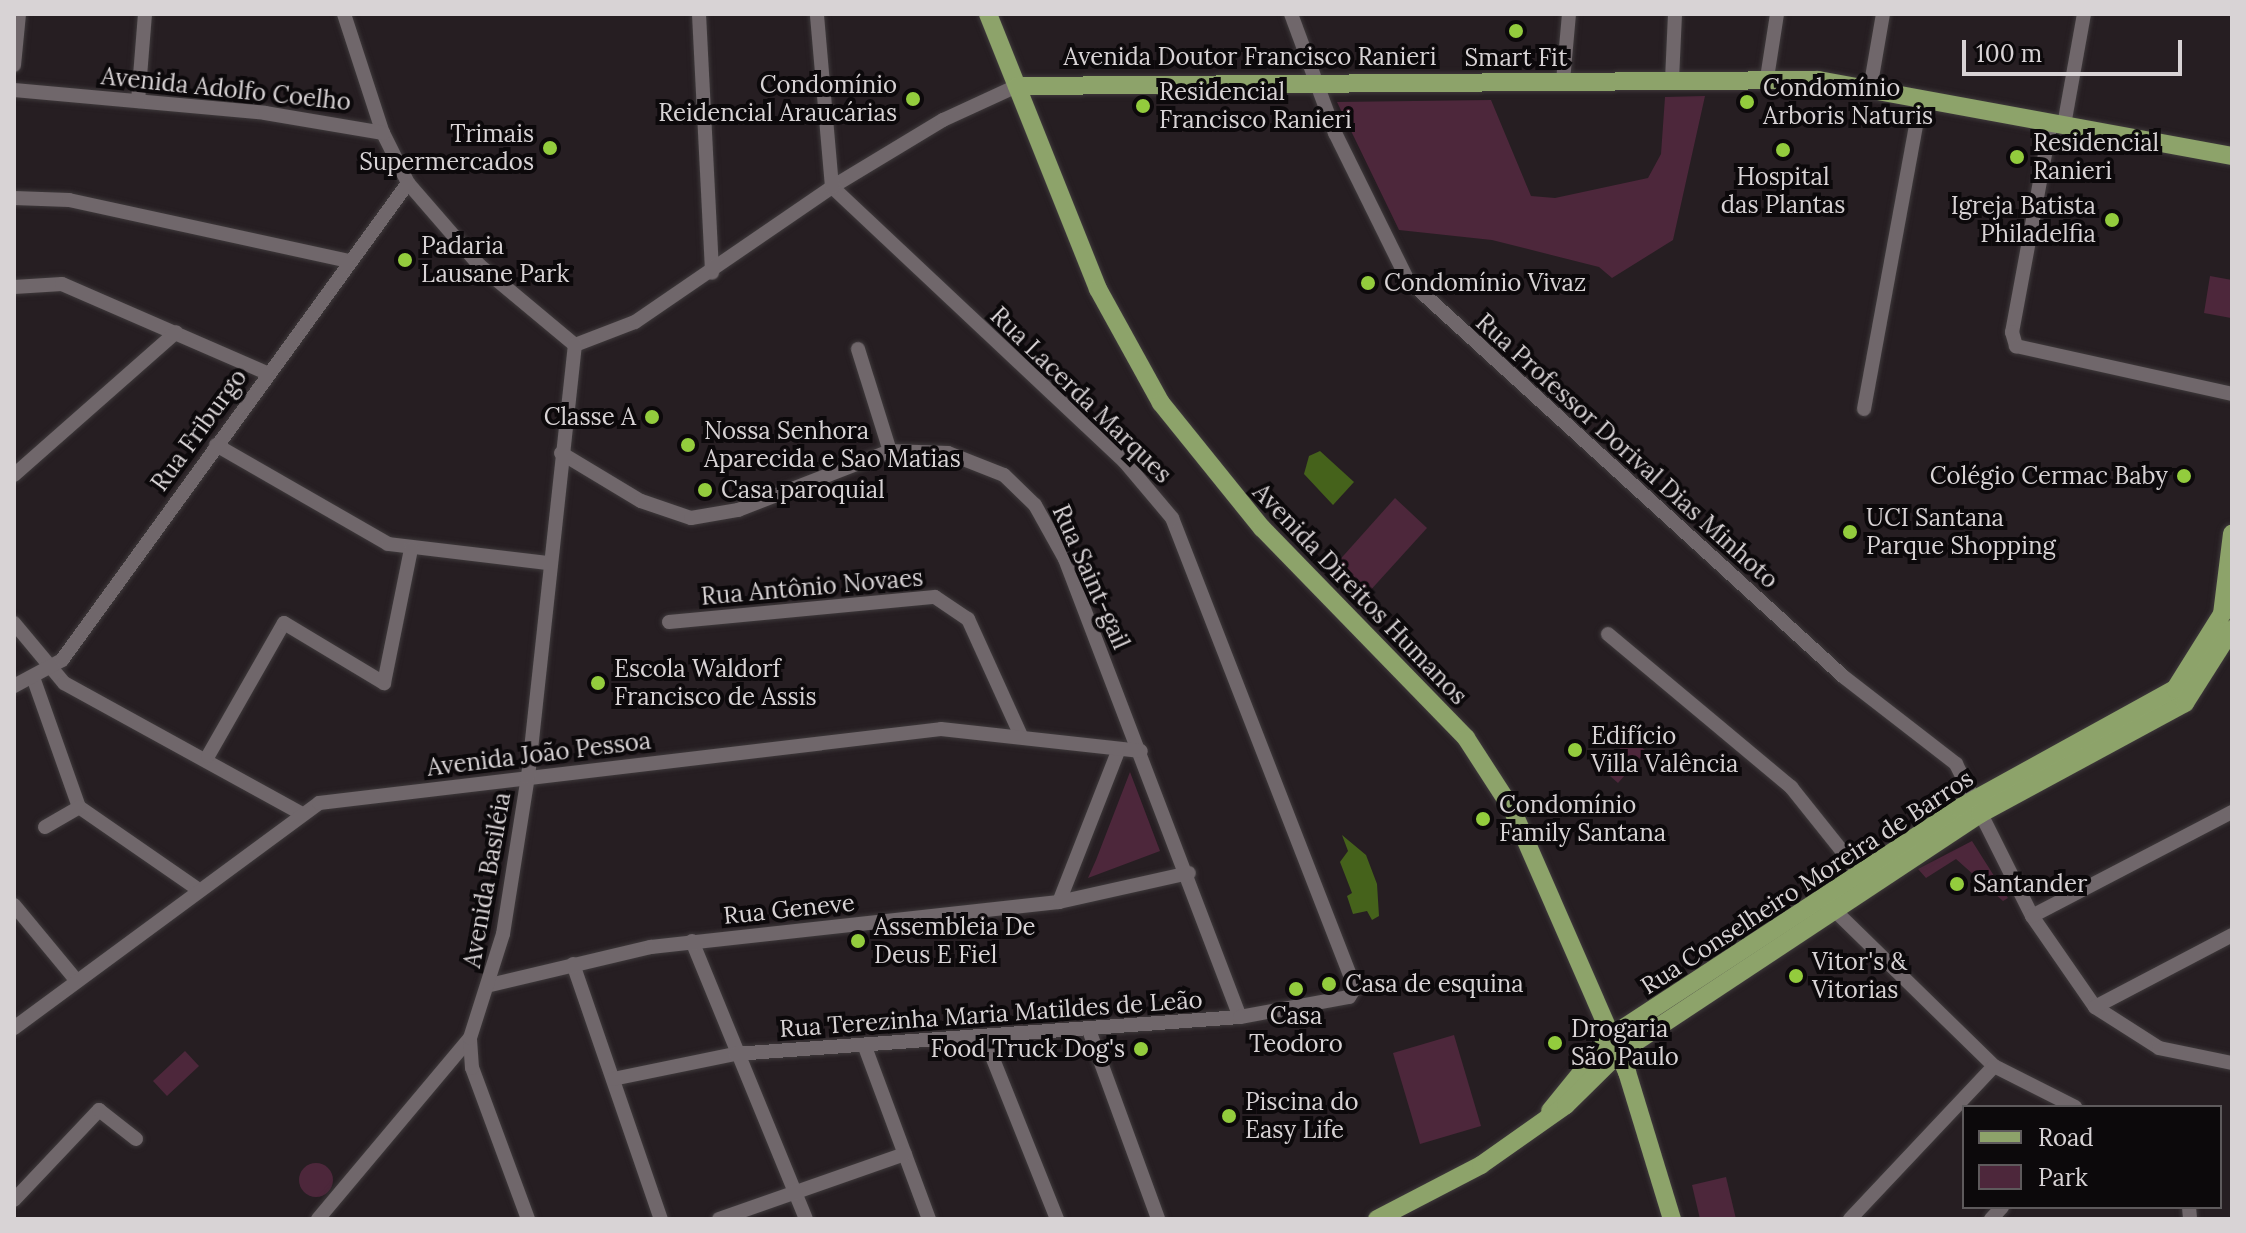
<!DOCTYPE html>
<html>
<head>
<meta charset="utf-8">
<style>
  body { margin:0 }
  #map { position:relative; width:2246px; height:1233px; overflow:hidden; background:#261e22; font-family:Lora,serif }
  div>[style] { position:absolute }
  .green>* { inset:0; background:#4d273b }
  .round { border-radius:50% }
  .water>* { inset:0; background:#45621b }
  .roads { filter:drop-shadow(0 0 2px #3e393b) drop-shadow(0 0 2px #3e393b) }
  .minor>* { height:14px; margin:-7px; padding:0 7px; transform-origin:7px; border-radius:7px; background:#70676b }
  .major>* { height:18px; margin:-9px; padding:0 9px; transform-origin:9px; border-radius:9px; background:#8da36a }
  .dots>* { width:22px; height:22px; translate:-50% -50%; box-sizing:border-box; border:4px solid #0c090b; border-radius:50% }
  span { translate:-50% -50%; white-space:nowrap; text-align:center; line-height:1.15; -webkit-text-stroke:8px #0c090b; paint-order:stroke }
  .street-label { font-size:24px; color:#d8d3d5 }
  .poi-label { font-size:24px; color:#d8d3d5 }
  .right { translate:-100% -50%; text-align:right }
  .left { translate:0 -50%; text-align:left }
  .frame { position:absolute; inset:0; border:16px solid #d8d3d5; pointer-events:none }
  .legend { position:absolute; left:1962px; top:1105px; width:260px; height:104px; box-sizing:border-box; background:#0c090b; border:2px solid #5e5a5c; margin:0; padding:10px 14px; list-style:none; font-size:24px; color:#d8d3d5 }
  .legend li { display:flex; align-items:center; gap:16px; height:40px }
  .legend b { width:40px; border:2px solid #5e5a5c }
  .scale { position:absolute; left:1962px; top:40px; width:220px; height:36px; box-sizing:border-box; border:4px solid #d8d3d5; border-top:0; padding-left:10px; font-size:24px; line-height:28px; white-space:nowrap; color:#d8d3d5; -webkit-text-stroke:6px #0c090b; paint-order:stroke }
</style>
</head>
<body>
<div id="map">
  <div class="green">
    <div style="clip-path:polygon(1705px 96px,1673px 240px,1612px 278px,1599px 267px,1492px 240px,1399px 230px,1337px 102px,1491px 100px,1531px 196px,1555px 198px,1648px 178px,1661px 154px,1665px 97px)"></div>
    <div style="clip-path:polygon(2210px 276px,2232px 280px,2231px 318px,2204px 313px)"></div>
    <div style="clip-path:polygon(1395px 498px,1427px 528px,1368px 593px,1336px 564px)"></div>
    <div style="clip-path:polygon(1630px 737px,1646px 751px,1618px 783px,1602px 769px)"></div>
    <div style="clip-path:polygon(1130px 772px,1160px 851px,1088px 878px,1096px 860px)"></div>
    <div style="clip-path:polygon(1972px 841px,2008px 898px,2003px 901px,1956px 859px,1926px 878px,1918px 869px)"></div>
    <div style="clip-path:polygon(1454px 1035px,1481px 1126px,1420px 1144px,1393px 1053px)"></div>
    <div style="clip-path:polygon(185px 1051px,199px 1066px,167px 1096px,153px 1081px)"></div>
    <div class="round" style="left:299px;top:1163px;width:34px;height:34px"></div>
    <div style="clip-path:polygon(1726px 1177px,1736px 1219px,1700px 1219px,1692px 1185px)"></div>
  </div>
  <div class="water">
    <div style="clip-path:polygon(1320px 451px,1354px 482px,1333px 505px,1304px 474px,1309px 456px)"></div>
    <div style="clip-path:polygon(1342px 835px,1366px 855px,1377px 884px,1379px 916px,1372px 920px,1367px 911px,1353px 914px,1347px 896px,1352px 893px,1340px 862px,1348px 851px)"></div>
  </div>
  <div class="roads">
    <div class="minor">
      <div style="left:344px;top:14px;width:125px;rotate:71.9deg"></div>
      <div style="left:383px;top:133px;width:56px;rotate:63.4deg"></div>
      <div style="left:408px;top:183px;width:108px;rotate:49.1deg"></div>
      <div style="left:479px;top:265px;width:125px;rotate:39.8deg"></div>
      <div style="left:699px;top:14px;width:259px;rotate:87.1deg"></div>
      <div style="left:1291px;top:14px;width:127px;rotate:69.7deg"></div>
      <div style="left:1335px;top:133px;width:163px;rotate:63.7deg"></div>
      <div style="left:1407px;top:279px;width:591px;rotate:42.33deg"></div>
      <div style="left:1844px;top:677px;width:142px;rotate:37.8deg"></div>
      <div style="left:1956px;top:764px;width:170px;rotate:63.4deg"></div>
      <div style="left:2032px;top:916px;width:111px;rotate:55.3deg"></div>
      <div style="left:2095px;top:1007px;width:76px;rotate:32.6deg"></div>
      <div style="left:2159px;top:1048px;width:75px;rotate:11.6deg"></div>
      <div style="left:14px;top:65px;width:51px;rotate:-84.4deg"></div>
      <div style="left:1767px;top:78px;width:65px;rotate:-81.1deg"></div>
      <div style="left:1672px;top:80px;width:66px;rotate:-87.4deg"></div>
      <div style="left:1563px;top:81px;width:67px;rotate:-84.9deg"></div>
      <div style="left:1870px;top:89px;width:76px;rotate:-80.2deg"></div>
      <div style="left:14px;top:90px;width:252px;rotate:5.2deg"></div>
      <div style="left:265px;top:113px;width:120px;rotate:9.6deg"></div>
      <div style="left:138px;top:101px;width:87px;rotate:-85.4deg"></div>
      <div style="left:2051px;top:122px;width:214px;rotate:100.5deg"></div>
      <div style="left:2012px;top:332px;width:15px;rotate:74deg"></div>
      <div style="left:2016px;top:346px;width:221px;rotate:12.5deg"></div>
      <div style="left:2064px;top:125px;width:113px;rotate:-79.8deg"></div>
      <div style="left:14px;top:198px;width:55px;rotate:2.1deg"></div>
      <div style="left:69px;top:200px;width:287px;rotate:12.3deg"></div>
      <div style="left:14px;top:287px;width:48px;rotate:-3.6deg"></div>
      <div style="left:62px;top:284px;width:223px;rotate:23.5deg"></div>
      <div style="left:575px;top:345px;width:64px;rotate:-21deg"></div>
      <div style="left:635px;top:322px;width:239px;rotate:-34.4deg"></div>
      <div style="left:832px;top:187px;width:130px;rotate:-31.1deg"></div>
      <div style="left:943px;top:120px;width:81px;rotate:-24.7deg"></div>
      <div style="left:858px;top:349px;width:107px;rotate:72.6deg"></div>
      <div style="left:1864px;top:409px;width:316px;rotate:-79.6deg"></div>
      <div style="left:216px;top:445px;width:198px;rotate:29.9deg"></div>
      <div style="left:388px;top:544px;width:160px;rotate:6.8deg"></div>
      <div style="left:561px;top:453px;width:93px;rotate:31deg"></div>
      <div style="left:641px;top:501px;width:53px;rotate:18.8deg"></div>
      <div style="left:691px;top:518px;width:48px;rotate:-9.7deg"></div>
      <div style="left:738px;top:510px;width:163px;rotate:-21.2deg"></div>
      <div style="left:890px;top:451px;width:58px;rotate:2deg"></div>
      <div style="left:948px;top:453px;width:60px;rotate:21.4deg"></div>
      <div style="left:1004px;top:475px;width:43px;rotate:44.1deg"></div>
      <div style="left:1035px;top:505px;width:62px;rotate:60.9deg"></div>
      <div style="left:1065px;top:559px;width:490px;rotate:69.1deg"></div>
      <div style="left:14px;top:475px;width:216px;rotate:-41.4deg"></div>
      <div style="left:669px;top:622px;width:267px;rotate:-5.4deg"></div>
      <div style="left:935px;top:597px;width:40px;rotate:34deg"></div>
      <div style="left:968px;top:619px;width:128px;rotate:65.6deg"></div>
      <div style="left:14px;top:623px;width:78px;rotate:50.2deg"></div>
      <div style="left:64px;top:683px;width:269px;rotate:28.8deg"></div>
      <div style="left:1608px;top:634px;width:239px;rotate:39.9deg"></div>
      <div style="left:1791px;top:787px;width:120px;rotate:51.4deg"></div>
      <div style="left:34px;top:680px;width:135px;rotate:70.5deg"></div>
      <div style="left:79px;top:807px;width:142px;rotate:34.7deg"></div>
      <div style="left:14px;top:686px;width:55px;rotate:-28.4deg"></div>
      <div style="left:62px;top:660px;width:589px;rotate:-54.04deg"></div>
      <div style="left:208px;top:756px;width:153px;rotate:-60.3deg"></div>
      <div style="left:284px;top:623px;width:117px;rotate:31deg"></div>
      <div style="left:384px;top:683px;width:137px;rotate:-78.6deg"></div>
      <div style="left:45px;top:827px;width:39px;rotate:-30deg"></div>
      <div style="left:1059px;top:902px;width:164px;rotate:-68.6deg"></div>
      <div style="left:1827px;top:903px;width:233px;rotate:44.3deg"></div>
      <div style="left:1994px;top:1066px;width:91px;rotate:26.8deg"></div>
      <div style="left:14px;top:905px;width:97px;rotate:50.4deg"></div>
      <div style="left:2032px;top:916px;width:225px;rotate:-27.5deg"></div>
      <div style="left:692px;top:941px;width:300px;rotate:67.7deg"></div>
      <div style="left:573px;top:964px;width:270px;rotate:71deg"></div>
      <div style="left:490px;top:985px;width:165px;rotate:-13.3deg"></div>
      <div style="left:651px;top:947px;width:410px;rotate:-6.3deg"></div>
      <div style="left:1059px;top:902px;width:133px;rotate:-12.6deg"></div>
      <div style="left:2095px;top:1007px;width:155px;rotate:-27.7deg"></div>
      <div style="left:14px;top:1028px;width:379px;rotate:-36.4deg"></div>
      <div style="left:319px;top:803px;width:626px;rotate:-6.78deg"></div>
      <div style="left:941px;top:729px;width:201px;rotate:6.3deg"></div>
      <div style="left:1089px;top:1030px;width:201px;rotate:69.9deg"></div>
      <div style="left:985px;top:1039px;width:194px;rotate:68.2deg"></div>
      <div style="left:865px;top:1047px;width:184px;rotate:69.6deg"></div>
      <div style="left:613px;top:1079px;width:125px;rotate:-11.6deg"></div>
      <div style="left:735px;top:1054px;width:506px;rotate:-4.19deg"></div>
      <div style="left:1240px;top:1017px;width:111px;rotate:-10.4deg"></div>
      <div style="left:1349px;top:997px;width:11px;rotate:-56deg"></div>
      <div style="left:1355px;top:988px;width:504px;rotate:-111.27deg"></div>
      <div style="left:1172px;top:518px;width:75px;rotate:-130.1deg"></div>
      <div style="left:1124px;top:461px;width:400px;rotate:-136.8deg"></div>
      <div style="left:832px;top:187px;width:174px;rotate:-95deg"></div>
      <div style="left:14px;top:1200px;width:124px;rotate:-46.6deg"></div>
      <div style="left:99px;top:1110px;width:47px;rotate:38.1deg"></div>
      <div style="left:2189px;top:1207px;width:12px;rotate:85deg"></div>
      <div style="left:318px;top:1219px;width:236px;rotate:-50deg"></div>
      <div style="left:528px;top:1219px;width:161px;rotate:-110.3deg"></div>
      <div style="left:472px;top:1068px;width:30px;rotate:-94deg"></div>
      <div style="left:470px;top:1038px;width:109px;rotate:-72.4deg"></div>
      <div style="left:503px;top:934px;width:159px;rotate:-81deg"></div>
      <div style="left:528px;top:777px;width:435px;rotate:-83.8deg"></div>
      <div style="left:719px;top:1219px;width:197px;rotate:-19.3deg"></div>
      <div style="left:1850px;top:1219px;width:210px;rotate:-46.7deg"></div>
      <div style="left:1991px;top:1219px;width:16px;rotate:-47deg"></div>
    </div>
    <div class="major">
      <div style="left:988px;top:14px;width:296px;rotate:68.2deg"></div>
      <div style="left:1098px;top:289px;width:130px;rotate:61.1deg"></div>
      <div style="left:1161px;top:403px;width:161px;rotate:51.1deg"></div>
      <div style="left:1262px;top:528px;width:293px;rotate:45.8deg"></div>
      <div style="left:1466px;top:738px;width:85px;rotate:57.1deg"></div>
      <div style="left:1512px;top:809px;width:287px;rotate:66.4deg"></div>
      <div style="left:1627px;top:1072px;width:154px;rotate:73deg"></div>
      <div style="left:1017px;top:86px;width:801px;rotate:-0.43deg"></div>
      <div style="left:1818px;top:80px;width:421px;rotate:10.4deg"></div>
      <div style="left:1550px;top:1111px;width:97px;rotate:-50.9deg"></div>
      <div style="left:1611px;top:1036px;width:416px;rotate:-33.2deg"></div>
      <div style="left:1959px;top:808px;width:247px;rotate:-28.9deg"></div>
      <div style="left:2175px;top:689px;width:89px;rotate:-57.9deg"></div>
      <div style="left:2222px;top:614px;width:81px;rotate:-82.9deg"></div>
      <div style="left:1377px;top:1219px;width:117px;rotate:-27.4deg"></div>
      <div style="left:1481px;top:1165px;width:104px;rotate:-35.2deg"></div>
      <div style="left:1566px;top:1105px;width:74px;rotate:-44.5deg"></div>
      <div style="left:1619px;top:1053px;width:433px;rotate:-33.5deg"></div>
      <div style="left:1980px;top:814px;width:233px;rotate:-28.4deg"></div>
      <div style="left:2185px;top:703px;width:88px;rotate:-57.6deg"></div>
    </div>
  </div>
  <div class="dots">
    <div style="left:1516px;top:31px;background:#93cc3d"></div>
    <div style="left:913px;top:99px;background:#93cc3d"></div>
    <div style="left:1747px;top:102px;background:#93cc3d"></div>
    <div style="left:1143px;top:106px;background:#93cc3d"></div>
    <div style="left:550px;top:148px;background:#93cc3d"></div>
    <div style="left:1783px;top:150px;background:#93cc3d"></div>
    <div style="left:2017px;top:157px;background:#93cc3d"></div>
    <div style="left:2112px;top:220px;background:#93cc3d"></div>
    <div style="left:405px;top:260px;background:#93cc3d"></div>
    <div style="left:1368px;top:283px;background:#93cc3d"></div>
    <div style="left:652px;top:417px;background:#93cc3d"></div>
    <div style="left:688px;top:445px;background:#93cc3d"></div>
    <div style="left:2184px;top:476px;background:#93cc3d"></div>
    <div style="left:705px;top:490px;background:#93cc3d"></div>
    <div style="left:1850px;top:532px;background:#93cc3d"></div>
    <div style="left:598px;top:683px;background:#93cc3d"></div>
    <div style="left:1575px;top:750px;background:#93cc3d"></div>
    <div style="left:1483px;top:819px;background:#93cc3d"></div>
    <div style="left:1957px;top:884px;background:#93cc3d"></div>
    <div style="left:858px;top:941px;background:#93cc3d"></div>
    <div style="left:1796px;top:976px;background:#93cc3d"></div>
    <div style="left:1329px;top:984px;background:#93cc3d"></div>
    <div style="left:1296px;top:989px;background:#93cc3d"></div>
    <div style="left:1555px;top:1043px;background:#93cc3d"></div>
    <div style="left:1141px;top:1049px;background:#93cc3d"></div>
    <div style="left:1229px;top:1116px;background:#93cc3d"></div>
  </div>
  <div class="street-label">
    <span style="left:1250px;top:57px">Avenida Doutor Francisco Ranieri</span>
    <span style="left:226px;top:89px;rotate:6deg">Avenida Adolfo Coelho</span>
    <span style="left:1081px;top:395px;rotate:44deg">Rua Lacerda Marques</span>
    <span style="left:199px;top:430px;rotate:-54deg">Rua Friburgo</span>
    <span style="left:1627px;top:451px;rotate:42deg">Rua Professor Dorival Dias Minhoto</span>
    <span style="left:1091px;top:577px;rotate:66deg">Rua Saint-gail</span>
    <span style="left:812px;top:587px;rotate:-5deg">Rua Antônio Novaes</span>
    <span style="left:1360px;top:594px;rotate:46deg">Avenida Direitos Humanos</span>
    <span style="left:539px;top:754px;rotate:-7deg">Avenida João Pessoa</span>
    <span style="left:487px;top:880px;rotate:-80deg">Avenida Basiléia</span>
    <span style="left:1807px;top:882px;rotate:-33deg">Rua Conselheiro Moreira de Barros</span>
    <span style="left:789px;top:909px;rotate:-6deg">Rua Geneve</span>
    <span style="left:991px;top:1014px;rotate:-4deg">Rua Terezinha Maria Matildes de Leão</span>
  </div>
  <div class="poi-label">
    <span style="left:1516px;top:58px">Smart Fit</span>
    <span class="right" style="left:897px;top:99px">Condomínio<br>Reidencial Araucárias</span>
    <span class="left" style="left:1763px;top:102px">Condomínio<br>Arboris Naturis</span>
    <span class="left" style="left:1159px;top:106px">Residencial<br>Francisco Ranieri</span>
    <span class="right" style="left:534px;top:148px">Trimais<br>Supermercados</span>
    <span class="left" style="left:2033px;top:157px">Residencial<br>Ranieri</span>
    <span style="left:1783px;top:191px">Hospital<br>das Plantas</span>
    <span class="right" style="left:2096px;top:220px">Igreja Batista<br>Philadelfia</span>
    <span class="left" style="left:421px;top:260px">Padaria<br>Lausane Park</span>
    <span class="left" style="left:1384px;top:283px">Condomínio Vivaz</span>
    <span class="right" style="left:636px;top:417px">Classe A</span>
    <span class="left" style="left:704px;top:445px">Nossa Senhora<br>Aparecida e Sao Matias</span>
    <span class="right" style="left:2168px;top:476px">Colégio Cermac Baby</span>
    <span class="left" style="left:721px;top:490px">Casa paroquial</span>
    <span class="left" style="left:1866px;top:532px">UCI Santana<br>Parque Shopping</span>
    <span class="left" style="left:614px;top:683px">Escola Waldorf<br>Francisco de Assis</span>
    <span class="left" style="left:1591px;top:750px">Edifício<br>Villa Valência</span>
    <span class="left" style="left:1499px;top:819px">Condomínio<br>Family Santana</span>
    <span class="left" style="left:1973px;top:884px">Santander</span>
    <span class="left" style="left:874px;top:941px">Assembleia De<br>Deus E Fiel</span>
    <span class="left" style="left:1812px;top:976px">Vitor's &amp;<br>Vitorias</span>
    <span class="left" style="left:1345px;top:984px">Casa de esquina</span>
    <span style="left:1296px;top:1030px">Casa<br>Teodoro</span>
    <span class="left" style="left:1571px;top:1043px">Drogaria<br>São Paulo</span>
    <span class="right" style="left:1125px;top:1049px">Food Truck Dog's</span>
    <span class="left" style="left:1245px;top:1116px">Piscina do<br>Easy Life</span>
  </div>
  <div class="frame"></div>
  <ul class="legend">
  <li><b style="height:10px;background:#8da36a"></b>Road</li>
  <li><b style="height:22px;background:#4d273b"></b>Park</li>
  </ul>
  <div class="scale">100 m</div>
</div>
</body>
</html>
